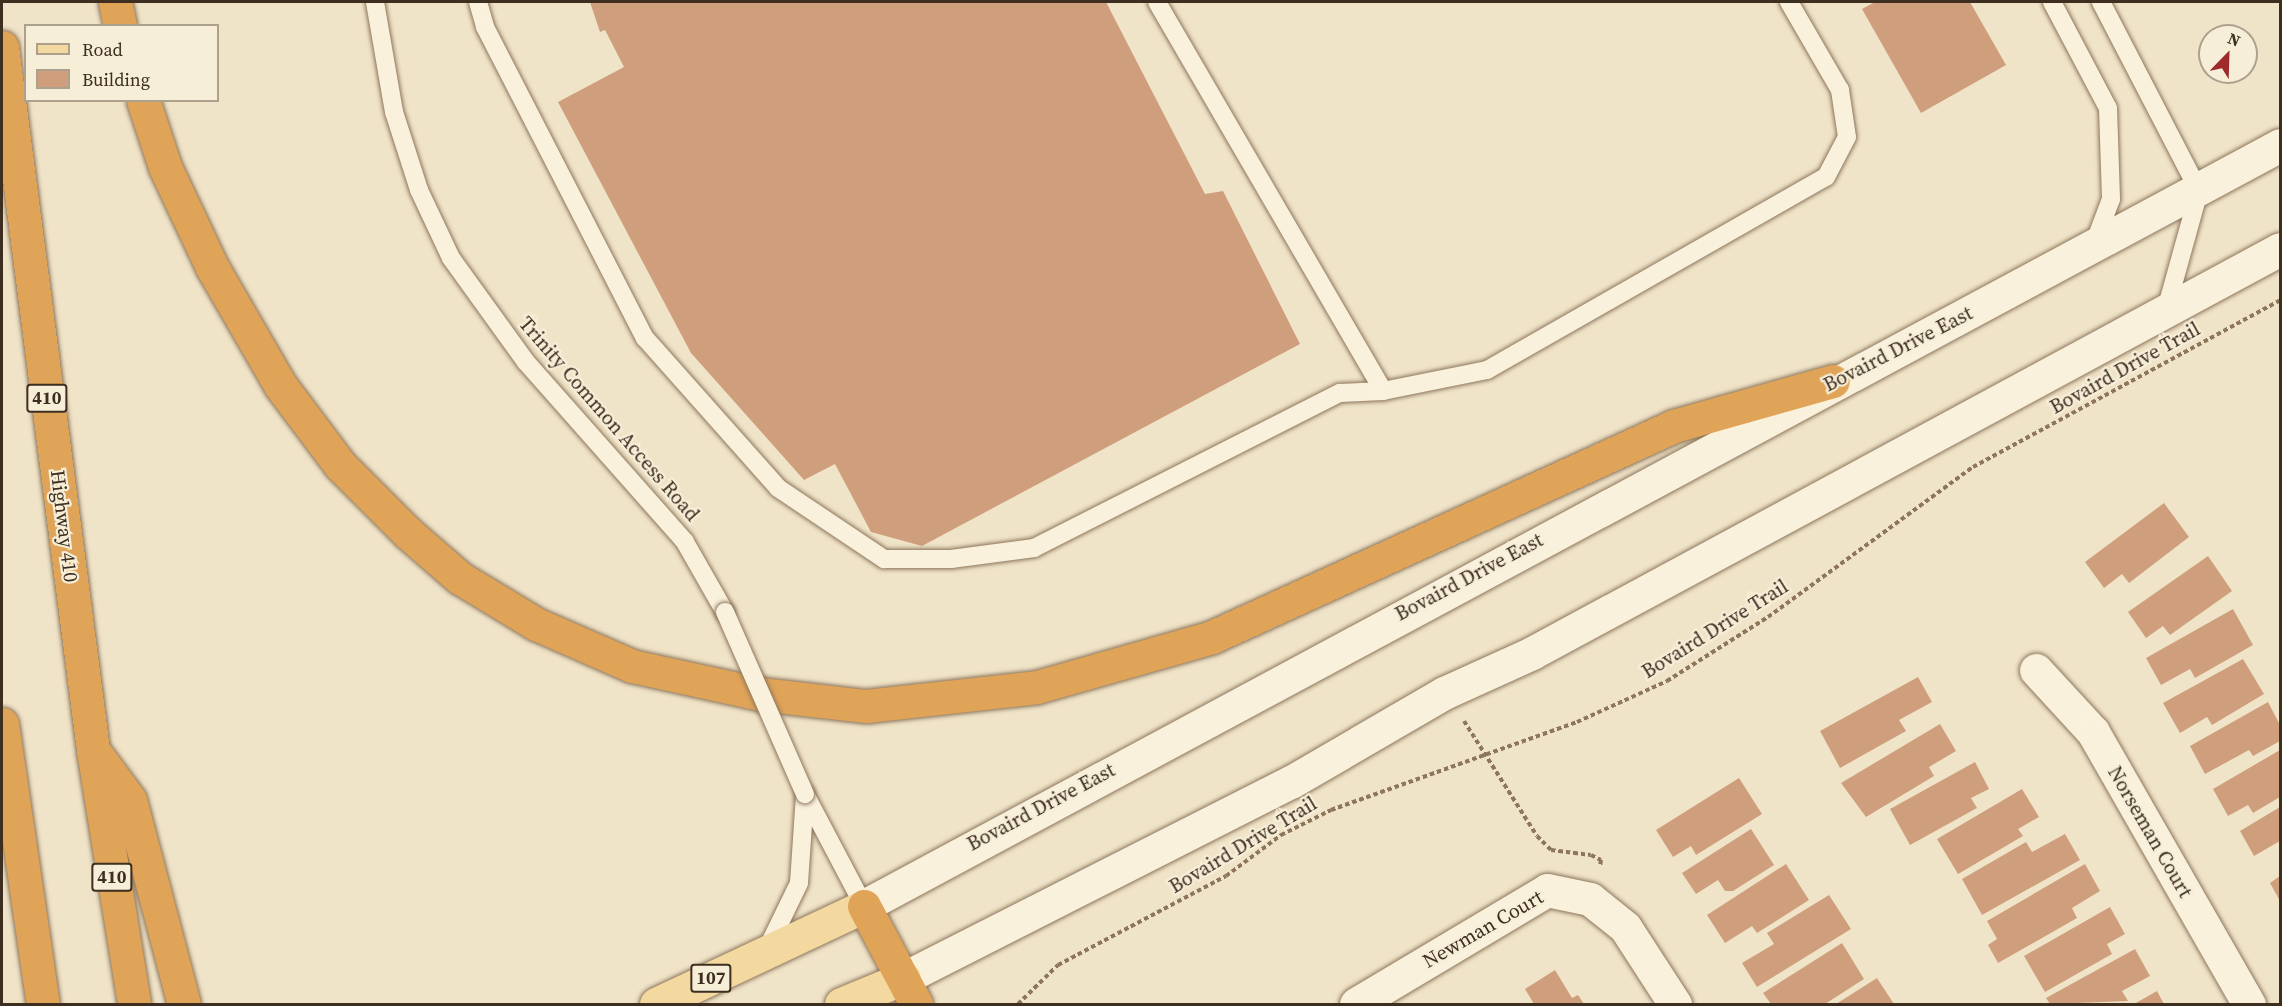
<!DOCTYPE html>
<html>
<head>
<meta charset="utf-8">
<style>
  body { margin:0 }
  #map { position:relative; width:2282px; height:1006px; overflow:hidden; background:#f0e4c8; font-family:"Source Serif 4",serif }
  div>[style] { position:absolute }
  .building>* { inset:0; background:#cf9f7d }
  .path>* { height:4px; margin-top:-2px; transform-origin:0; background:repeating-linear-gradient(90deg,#8d765c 0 4.5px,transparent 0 7.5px) }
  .roads { filter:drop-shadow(0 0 2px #8d765c) drop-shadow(0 0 2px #8d765c) }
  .service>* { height:18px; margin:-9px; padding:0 9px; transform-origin:9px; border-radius:9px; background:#faf1dc }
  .minor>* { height:33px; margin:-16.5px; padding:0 16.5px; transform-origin:16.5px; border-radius:16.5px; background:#faf1dc }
  .secondary>* { height:33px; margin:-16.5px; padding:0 16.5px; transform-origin:16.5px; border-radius:16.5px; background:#faf1dc }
  .primary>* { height:33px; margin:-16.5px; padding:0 16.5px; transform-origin:16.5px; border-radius:16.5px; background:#f3d9a0 }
  .motorway>* { height:33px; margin:-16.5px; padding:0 16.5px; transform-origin:16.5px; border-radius:16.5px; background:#e0a458 }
  .bridges { filter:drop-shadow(0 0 2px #8d765c) drop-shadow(0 0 2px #8d765c) }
  .service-bridge>* { height:18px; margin:-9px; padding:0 9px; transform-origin:9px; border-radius:9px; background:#faf1dc }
  span { translate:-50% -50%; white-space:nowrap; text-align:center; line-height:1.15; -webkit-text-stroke:4.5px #f7eed8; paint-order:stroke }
  .shield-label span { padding:2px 4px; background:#f7eed8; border:2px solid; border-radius:4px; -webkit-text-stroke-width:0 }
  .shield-label { font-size:18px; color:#3d2e20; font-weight:700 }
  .street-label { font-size:20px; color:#3d2e20 }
  .frame { position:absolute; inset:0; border:3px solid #3d2e20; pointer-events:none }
  .legend { position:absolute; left:24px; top:24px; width:195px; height:78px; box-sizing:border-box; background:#f7eed8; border:2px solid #ada18e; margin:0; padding:8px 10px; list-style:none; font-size:18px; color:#3d2e20 }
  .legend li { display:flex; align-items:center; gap:12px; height:30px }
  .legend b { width:30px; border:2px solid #ada18e }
  .north { position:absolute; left:2198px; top:24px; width:60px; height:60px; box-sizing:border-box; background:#f7eed8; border:2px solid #ada18e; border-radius:50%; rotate:23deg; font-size:16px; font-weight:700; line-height:24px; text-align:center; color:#3d2e20 }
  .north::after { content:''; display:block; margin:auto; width:21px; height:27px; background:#9e2a2b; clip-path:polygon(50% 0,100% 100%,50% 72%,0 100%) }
</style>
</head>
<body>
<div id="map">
  <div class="building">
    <div style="clip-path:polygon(590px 2px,1106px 2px,1205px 194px,1223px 191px,1300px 344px,922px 546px,871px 532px,835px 464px,804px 480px,691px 353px,558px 102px,624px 67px,605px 30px,600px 32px)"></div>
    <div style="clip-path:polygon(1875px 2px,1970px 2px,2006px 65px,1921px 113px,1862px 9px)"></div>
    <div style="clip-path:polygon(2164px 503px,2189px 537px,2129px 583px,2122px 574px,2104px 588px,2085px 562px)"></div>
    <div style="clip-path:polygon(2208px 556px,2232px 591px,2170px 635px,2163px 626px,2146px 638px,2128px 612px)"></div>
    <div style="clip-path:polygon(2233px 609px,2253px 645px,2195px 678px,2190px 669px,2161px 685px,2146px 658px)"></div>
    <div style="clip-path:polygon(2243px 659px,2264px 694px,2212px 725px,2207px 717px,2180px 733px,2163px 703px)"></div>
    <div style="clip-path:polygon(1918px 677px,1932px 702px,1899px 720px,1906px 731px,1840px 768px,1820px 731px)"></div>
    <div style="clip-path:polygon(2268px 702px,2280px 725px,2280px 741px,2253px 756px,2249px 750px,2205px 774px,2190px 746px)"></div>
    <div style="clip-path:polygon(1940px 724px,1956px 751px,1929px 767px,1934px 776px,1866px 817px,1841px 783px)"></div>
    <div style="clip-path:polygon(2280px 750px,2280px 797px,2253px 813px,2248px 805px,2228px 816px,2213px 789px)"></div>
    <div style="clip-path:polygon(1975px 762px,1989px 789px,1971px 798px,1977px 808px,1910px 845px,1890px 809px)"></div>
    <div style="clip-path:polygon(1739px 778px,1762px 814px,1696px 855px,1691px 846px,1673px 857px,1656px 830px)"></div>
    <div style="clip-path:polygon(2022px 789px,2039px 817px,2018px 829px,2023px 836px,1958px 874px,1937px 839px)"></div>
    <div style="clip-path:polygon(2280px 807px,2280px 841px,2254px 856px,2240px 831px)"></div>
    <div style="clip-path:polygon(1751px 829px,1774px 865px,1733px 891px,1725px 891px,1718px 880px,1696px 894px,1682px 873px)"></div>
    <div style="clip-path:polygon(2065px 834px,2080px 860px,1982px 915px,1962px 879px,2026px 842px,2032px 852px)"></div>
    <div style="clip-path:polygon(1786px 864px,1809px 900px,1757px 933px,1752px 926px,1725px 943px,1707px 915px)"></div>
    <div style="clip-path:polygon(2085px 864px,2100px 891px,2072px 908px,2077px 918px,1998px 963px,1988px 945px,1997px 939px,1987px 921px)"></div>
    <div style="clip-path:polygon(2280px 876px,2280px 901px,2270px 883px)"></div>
    <div style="clip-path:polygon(1829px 895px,1851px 929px,1757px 987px,1742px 963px,1774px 944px,1767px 933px)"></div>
    <div style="clip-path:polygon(2110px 907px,2125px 934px,2107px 944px,2112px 954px,2045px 992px,2024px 956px)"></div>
    <div style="clip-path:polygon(1842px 943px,1864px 979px,1825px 1004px,1771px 1004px,1763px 993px)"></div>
    <div style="clip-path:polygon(2135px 949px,2150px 976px,2122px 991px,2128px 1001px,2050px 1004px,2046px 998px)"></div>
    <div style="clip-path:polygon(1555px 970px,1572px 998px,1578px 995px,1584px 1004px,1534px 1004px,1525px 989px)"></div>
    <div style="clip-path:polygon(1877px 978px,1894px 1004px,1836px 1004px)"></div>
    <div style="clip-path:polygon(2157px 991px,2164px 1004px,2134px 1004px)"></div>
  </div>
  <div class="path">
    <div style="left:1464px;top:721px;width:136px;rotate:57.6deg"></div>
    <div style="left:1537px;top:836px;width:20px;rotate:45deg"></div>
    <div style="left:1551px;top:850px;width:40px;rotate:7.1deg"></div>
    <div style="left:1591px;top:855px;width:11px;rotate:27deg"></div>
    <div style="left:1601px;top:860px;width:6px;rotate:99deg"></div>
    <div style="left:1018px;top:1004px;width:56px;rotate:-44.3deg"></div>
    <div style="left:1058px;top:965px;width:190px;rotate:-27.9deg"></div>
    <div style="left:1226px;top:876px;width:69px;rotate:-36.7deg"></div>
    <div style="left:1281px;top:835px;width:56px;rotate:-26.6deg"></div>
    <div style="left:1331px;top:810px;width:261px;rotate:-19.7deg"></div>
    <div style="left:1577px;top:722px;width:99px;rotate:-24.5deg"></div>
    <div style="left:1667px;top:681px;width:120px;rotate:-32.4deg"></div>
    <div style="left:1768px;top:617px;width:254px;rotate:-36.2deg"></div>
    <div style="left:1973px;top:467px;width:349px;rotate:-28.5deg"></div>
  </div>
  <div class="roads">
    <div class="service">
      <div style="left:375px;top:2px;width:112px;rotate:80.2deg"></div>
      <div style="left:394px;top:112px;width:82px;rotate:72.2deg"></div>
      <div style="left:419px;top:190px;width:75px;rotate:64.8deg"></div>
      <div style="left:451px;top:258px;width:128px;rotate:54.2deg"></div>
      <div style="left:526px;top:362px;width:240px;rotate:48.5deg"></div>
      <div style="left:685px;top:542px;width:81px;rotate:60.3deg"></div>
      <div style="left:478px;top:2px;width:26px;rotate:74deg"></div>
      <div style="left:485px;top:27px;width:350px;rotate:62.8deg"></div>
      <div style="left:645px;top:338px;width:200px;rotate:48.4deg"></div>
      <div style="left:778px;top:488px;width:128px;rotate:33.8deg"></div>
      <div style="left:884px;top:559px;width:67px"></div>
      <div style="left:951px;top:559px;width:84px;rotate:-7.5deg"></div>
      <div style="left:1034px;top:548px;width:343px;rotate:-26.9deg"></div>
      <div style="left:1340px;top:393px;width:43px;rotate:-2.7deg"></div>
      <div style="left:1157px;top:2px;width:450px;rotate:59.8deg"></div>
      <div style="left:1383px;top:391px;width:106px;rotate:-11.4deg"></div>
      <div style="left:1487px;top:370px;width:390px;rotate:-29.7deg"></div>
      <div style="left:1826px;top:177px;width:45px;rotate:-62.3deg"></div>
      <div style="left:1847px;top:137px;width:48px;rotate:-98.5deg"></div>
      <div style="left:1840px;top:90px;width:102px;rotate:-120.1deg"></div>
      <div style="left:2052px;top:2px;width:120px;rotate:62.2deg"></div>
      <div style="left:2108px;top:108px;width:91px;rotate:88.1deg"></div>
      <div style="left:2111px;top:199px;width:48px;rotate:110.7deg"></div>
      <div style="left:2101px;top:2px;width:213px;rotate:62.6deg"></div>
      <div style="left:2199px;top:191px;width:123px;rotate:105.5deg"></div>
      <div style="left:806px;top:796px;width:124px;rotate:62.2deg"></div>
      <div style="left:767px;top:949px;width:73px;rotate:-64.1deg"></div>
      <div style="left:799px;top:883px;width:89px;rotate:-86.1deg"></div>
    </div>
    <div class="minor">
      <div style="left:2036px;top:670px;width:84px;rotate:47.4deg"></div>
      <div style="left:2093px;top:732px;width:314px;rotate:60.2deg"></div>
      <div style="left:1356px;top:1004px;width:222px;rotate:-30.8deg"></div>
      <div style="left:1547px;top:890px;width:44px;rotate:11.8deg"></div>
      <div style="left:1590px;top:899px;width:45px;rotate:38.7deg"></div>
      <div style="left:1625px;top:927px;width:92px;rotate:57deg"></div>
    </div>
    <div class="secondary">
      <div style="left:864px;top:906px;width:1608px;rotate:-28.25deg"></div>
      <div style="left:904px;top:978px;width:434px;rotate:-26.9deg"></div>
      <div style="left:1291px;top:782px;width:177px;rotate:-30.2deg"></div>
      <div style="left:1444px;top:693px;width:97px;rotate:-24.4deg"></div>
      <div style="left:1532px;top:653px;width:850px;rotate:-28.37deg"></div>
    </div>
    <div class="primary">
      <div style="left:656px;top:1004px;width:230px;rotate:-25.2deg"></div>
      <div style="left:841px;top:1004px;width:68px;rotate:-22.4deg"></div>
    </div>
    <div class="motorway">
      <div style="left:115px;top:2px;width:25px;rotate:78deg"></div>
      <div style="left:2px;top:47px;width:709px;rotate:82.62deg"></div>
      <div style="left:93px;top:750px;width:257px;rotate:80.8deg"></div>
      <div style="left:143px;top:100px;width:71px;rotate:71.8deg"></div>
      <div style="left:165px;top:167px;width:110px;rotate:64.8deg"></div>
      <div style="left:212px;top:267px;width:136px;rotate:60deg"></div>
      <div style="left:280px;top:385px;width:100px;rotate:53.1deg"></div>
      <div style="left:340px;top:465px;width:96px;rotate:45deg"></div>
      <div style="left:408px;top:533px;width:69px;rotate:40.9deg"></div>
      <div style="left:460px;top:578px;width:89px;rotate:31.2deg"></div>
      <div style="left:536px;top:624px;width:105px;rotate:23.6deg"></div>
      <div style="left:632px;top:666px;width:131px;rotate:12.3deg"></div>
      <div style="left:760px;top:694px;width:107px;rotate:6.5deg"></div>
      <div style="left:866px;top:706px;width:172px;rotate:-6.3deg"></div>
      <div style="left:1037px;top:687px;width:182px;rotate:-15.9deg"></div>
      <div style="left:1212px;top:637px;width:508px;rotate:-24.55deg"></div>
      <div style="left:1674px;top:426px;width:165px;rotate:-15.8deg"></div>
      <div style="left:2px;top:724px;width:283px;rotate:81.7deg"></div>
      <div style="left:96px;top:754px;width:57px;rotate:53.5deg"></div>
      <div style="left:130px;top:800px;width:211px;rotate:75.2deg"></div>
      <div style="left:864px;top:906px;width:111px;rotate:62deg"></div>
    </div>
  </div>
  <div class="bridges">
    <div class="service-bridge">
      <div style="left:725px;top:612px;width:199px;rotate:66.3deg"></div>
    </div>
  </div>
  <div class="shield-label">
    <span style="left:47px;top:398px">410</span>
    <span style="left:112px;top:877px">410</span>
    <span style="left:711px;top:978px">107</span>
  </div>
  <div class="street-label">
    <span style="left:1898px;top:349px;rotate:-27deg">Bovaird Drive East</span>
    <span style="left:2125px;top:368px;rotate:-29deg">Bovaird Drive Trail</span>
    <span style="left:609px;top:419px;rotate:49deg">Trinity Common Access Road</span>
    <span style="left:64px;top:526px;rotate:83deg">Highway 410</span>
    <span style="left:1469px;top:577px;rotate:-28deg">Bovaird Drive East</span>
    <span style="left:1715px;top:629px;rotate:-32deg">Bovaird Drive Trail</span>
    <span style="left:1041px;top:807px;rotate:-28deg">Bovaird Drive East</span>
    <span style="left:2150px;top:832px;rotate:60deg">Norseman Court</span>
    <span style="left:1243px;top:845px;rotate:-31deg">Bovaird Drive Trail</span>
    <span style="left:1483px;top:929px;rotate:-30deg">Newman Court</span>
  </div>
  <div class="frame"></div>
  <ul class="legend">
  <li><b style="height:8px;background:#f3d9a0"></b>Road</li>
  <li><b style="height:16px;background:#cf9f7d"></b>Building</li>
  </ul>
  <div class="north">N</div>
</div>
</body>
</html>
